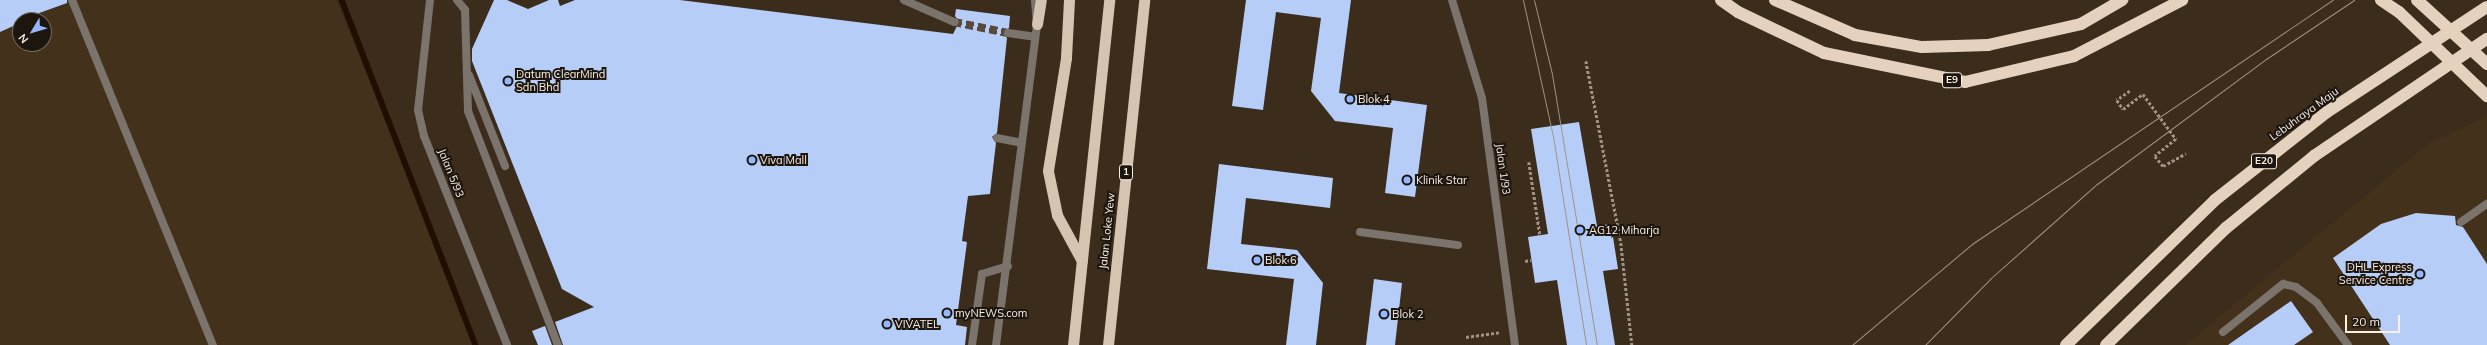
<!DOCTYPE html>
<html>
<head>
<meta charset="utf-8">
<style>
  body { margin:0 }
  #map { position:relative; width:2487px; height:345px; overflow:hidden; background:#3b2c1c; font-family:Mulish,sans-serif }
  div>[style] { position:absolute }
  .built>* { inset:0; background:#44311b }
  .stream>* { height:5.5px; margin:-2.75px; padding:0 2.75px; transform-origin:2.75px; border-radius:2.75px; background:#210e00 }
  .building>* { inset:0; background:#b6cdf8 }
  .minor-tunnel>* { height:8px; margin-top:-4px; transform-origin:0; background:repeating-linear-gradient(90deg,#58493a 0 8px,transparent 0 12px) }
  .path>* { height:2.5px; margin-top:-1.25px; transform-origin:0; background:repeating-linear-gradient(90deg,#a09386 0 3px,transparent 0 5px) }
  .service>* { height:8px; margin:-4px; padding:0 4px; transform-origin:4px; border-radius:4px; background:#7b746c }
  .minor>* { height:8px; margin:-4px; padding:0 4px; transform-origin:4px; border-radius:4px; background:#7b746c }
  .tertiary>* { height:8px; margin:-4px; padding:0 4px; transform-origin:4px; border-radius:4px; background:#7b746c }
  .trunk>* { height:11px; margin:-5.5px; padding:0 5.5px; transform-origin:5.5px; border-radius:5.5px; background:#d6c4b2 }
  .motorway>* { height:12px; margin:-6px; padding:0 6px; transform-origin:6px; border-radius:6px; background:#e5d2be }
  .tram>* { height:1px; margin:-0.5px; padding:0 0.5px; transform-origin:0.5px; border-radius:0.5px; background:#a09387 }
  .path-bridge>* { height:2.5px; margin-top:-1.25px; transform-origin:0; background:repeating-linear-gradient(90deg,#a09386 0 3px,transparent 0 5px) }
  .motorway-bridge>* { height:12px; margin:-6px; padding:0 6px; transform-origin:6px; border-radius:6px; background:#e5d2be }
  .dots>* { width:11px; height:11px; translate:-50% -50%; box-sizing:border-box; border:2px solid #1d160f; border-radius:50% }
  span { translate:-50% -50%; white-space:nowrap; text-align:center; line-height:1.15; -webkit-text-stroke:4px #1d160f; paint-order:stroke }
  .shield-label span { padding:1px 3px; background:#1d160f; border:1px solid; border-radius:3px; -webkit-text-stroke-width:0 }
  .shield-label { font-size:10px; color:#f9efe5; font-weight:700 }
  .poi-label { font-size:11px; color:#f9efe5 }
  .left { translate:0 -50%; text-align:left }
  .right { translate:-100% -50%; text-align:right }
  .street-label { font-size:11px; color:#f9efe5 }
  .north { position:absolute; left:12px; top:12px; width:40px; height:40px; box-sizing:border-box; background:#1d160f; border:1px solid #756d65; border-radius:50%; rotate:232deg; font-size:11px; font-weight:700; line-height:16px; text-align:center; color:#f9efe5 }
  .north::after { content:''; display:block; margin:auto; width:14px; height:18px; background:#94b7fd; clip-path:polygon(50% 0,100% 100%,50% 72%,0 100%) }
  .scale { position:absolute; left:2345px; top:315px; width:55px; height:18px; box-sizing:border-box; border:2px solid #f9efe5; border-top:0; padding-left:5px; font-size:12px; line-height:14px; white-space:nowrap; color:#f9efe5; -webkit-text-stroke:3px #1d160f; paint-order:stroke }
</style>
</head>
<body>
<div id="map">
  <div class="built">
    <div style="clip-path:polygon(evenodd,0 0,336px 0,479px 345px,0 345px,0 0,20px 20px,44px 20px,44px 44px,20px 44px,20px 20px)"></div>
    <div style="clip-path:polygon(2487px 116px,2487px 345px,2185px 345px,2428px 144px)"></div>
  </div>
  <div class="stream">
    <div style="left:342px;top:0;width:370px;rotate:68.8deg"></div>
  </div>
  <div class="building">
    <div style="clip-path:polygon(0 0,67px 0,67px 3px,20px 20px,20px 23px,0 32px)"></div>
    <div style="clip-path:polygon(494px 0,507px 0,528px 9px,549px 0,558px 0,560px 6px,575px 0,680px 0,953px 34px,959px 22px,955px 16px,956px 9px,1010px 16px,1009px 28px,1003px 33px,1007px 38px,997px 133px,992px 137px,996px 143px,990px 194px,968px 196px,962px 241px,967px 242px,956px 325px,967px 327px,965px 345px,563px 345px,555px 322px,594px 307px,562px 289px,472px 61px,472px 49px)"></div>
    <div style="clip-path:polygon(1246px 0,1351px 0,1339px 93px,1427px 105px,1415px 197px,1385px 193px,1393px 128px,1335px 121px,1311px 91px,1321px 18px,1276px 12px,1263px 110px,1232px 106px)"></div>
    <div style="clip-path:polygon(1579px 122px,1597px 226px,1611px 224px,1618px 269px,1603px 271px,1615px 345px,1567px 345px,1557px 280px,1535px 283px,1528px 237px,1548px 234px,1531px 129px)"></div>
    <div style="clip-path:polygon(1219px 164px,1333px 178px,1330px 208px,1246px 198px,1241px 244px,1297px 250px,1323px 283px,1316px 345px,1286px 345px,1294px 279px,1207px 269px)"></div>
    <div style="clip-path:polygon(2416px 213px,2455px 216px,2456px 225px,2463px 227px,2487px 264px,2487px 345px,2390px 345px,2333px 258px,2381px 224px)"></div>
    <div style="clip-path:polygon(1374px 279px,1402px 283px,1395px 345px,1366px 345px)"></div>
    <div style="clip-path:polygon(2291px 301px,2313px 332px,2294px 345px,2228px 345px)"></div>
    <div style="clip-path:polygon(545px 326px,552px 345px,538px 345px,532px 331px)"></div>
  </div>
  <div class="minor-tunnel">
    <div style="left:954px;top:22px;width:55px;rotate:11.5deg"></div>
  </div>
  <div class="path">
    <div style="left:1586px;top:61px;width:185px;rotate:79.1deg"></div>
    <div style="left:1621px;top:243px;width:103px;rotate:83.8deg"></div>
    <div style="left:1529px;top:162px;width:74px;rotate:81.4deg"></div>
    <div style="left:1525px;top:261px;width:6px;rotate:-9deg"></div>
    <div style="left:1466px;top:337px;width:35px;rotate:-8deg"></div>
  </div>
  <div class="service">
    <div style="left:72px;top:0;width:373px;rotate:67.8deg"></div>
    <div style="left:457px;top:0;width:13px;rotate:51deg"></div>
    <div style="left:465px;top:10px;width:101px;rotate:88.3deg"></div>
    <div style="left:468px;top:111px;width:251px;rotate:69deg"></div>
    <div style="left:469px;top:75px;width:98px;rotate:68.4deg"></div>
    <div style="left:997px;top:138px;width:25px;rotate:11deg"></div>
    <div style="left:2461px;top:222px;width:32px;rotate:-35deg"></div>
    <div style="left:1360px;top:232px;width:99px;rotate:7.6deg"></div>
    <div style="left:2223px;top:332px;width:77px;rotate:-38.7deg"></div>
    <div style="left:2283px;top:284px;width:13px;rotate:13deg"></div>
    <div style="left:2296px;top:287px;width:26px;rotate:37deg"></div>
    <div style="left:2317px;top:303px;width:52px;rotate:53.6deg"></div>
  </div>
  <div class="minor">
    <div style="left:430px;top:0;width:111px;rotate:96.2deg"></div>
    <div style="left:418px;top:110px;width:27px;rotate:77deg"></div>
    <div style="left:424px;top:136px;width:225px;rotate:68.3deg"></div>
    <div style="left:904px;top:0;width:55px;rotate:23.7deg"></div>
    <div style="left:1008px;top:33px;width:27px;rotate:8deg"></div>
    <div style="left:972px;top:345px;width:72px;rotate:-82deg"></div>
    <div style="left:982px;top:274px;width:27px;rotate:-17deg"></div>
    <div style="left:996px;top:345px;width:324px;rotate:-82.7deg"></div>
    <div style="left:1037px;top:24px;width:24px;rotate:-95deg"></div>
  </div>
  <div class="tertiary">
    <div style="left:1452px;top:0;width:102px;rotate:73deg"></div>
    <div style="left:1482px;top:98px;width:249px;rotate:82.4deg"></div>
  </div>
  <div class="trunk">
    <div style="left:1069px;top:0;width:58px;rotate:93deg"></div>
    <div style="left:1066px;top:58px;width:114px;rotate:99.1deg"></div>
    <div style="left:1048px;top:171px;width:45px;rotate:78.4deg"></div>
    <div style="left:1057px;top:215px;width:52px;rotate:61.5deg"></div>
    <div style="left:1037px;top:24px;width:24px;rotate:-81deg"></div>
    <div style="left:1073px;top:345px;width:347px;rotate:-84deg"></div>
    <div style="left:1108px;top:345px;width:347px;rotate:-84deg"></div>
  </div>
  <div class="motorway">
    <div style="left:1721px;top:0;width:21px;rotate:35deg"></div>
    <div style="left:1738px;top:12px;width:95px;rotate:25.5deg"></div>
    <div style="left:1824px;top:53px;width:144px;rotate:11.6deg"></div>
    <div style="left:1965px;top:82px;width:112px;rotate:-13.4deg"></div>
    <div style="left:2074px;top:56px;width:122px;rotate:-27.4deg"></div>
    <div style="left:1775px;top:0;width:87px;rotate:23.6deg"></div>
    <div style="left:1855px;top:35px;width:68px;rotate:10.2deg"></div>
    <div style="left:1922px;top:47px;width:66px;rotate:-1.7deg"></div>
    <div style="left:1988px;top:45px;width:95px;rotate:-12.7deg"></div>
    <div style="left:2081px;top:24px;width:48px;rotate:-30.3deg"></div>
    <div style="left:2066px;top:345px;width:208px;rotate:-44.2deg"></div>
    <div style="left:2215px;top:200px;width:142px;rotate:-38.2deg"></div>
    <div style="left:2327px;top:112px;width:191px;rotate:-33.3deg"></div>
    <div style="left:2106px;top:345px;width:168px;rotate:-44.3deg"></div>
    <div style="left:2226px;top:228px;width:114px;rotate:-39.3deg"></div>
    <div style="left:2314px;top:156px;width:209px;rotate:-34.1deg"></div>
  </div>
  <div class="tram">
    <div style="left:1523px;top:0;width:139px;rotate:77.6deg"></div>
    <div style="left:1553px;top:136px;width:212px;rotate:81deg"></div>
    <div style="left:1534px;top:0;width:76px;rotate:76.3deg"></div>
    <div style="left:1552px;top:74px;width:275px;rotate:80.6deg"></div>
    <div style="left:1852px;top:345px;width:157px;rotate:-40.1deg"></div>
    <div style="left:1972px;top:244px;width:436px;rotate:-34.1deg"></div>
    <div style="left:1925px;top:345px;width:94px;rotate:-45.4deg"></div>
    <div style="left:1991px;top:278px;width:142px;rotate:-41.6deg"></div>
    <div style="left:2097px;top:184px;width:210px;rotate:-36.5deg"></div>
    <div style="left:2266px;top:59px;width:106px;rotate:-33.8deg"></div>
  </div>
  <div class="path-bridge">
    <div style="left:2130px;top:91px;width:16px;rotate:145deg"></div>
    <div style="left:2117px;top:100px;width:11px;rotate:56deg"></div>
    <div style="left:2123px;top:109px;width:25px;rotate:-37deg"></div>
    <div style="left:2143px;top:94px;width:56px;rotate:53.7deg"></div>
    <div style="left:2176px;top:139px;width:27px;rotate:141deg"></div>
    <div style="left:2155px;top:156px;width:13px;rotate:51deg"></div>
    <div style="left:2163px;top:166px;width:26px;rotate:-29deg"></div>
  </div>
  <div class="motorway-bridge">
    <div style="left:2381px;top:0;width:22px;rotate:34deg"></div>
    <div style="left:2399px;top:12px;width:122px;rotate:43.7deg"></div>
    <div style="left:2417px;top:0;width:95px;rotate:42.4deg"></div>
  </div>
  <div class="dots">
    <div style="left:508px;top:81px;background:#94b7fd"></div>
    <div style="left:1350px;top:99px;background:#94b7fd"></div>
    <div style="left:752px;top:160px;background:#94b7fd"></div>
    <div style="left:1407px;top:180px;background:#94b7fd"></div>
    <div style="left:1580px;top:230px;background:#94b7fd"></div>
    <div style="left:1257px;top:260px;background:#94b7fd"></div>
    <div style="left:2420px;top:274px;background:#94b7fd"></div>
    <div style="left:947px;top:313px;background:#94b7fd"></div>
    <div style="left:1384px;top:314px;background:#94b7fd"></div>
    <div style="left:887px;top:324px;background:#94b7fd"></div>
  </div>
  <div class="shield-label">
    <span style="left:1952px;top:80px">E9</span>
    <span style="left:2264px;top:161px">E20</span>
    <span style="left:1126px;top:172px">1</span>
  </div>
  <div class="poi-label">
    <span class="left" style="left:516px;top:81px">Datum ClearMind<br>Sdn Bhd</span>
    <span class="left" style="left:1358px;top:99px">Blok 4</span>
    <span class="left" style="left:760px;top:160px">Viva Mall</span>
    <span class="left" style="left:1416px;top:180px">Klinik Star</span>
    <span class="left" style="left:1589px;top:230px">AG12 Miharja</span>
    <span class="left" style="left:1265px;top:260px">Blok 6</span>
    <span class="right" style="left:2412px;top:274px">DHL Express<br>Service Centre</span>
    <span class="left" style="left:955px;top:313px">myNEWS.com</span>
    <span class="left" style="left:1392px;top:314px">Blok 2</span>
    <span class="left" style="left:895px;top:324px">VIVATEL</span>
  </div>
  <div class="street-label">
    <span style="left:2304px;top:114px;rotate:-36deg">Lebuhraya Maju</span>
    <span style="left:1503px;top:169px;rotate:82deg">Jalan 1/93</span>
    <span style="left:451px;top:173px;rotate:68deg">Jalan 5/93</span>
    <span style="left:1107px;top:231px;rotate:-84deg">Jalan Loke Yew</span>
  </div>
  <div class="north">N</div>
  <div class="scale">20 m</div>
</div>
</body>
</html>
